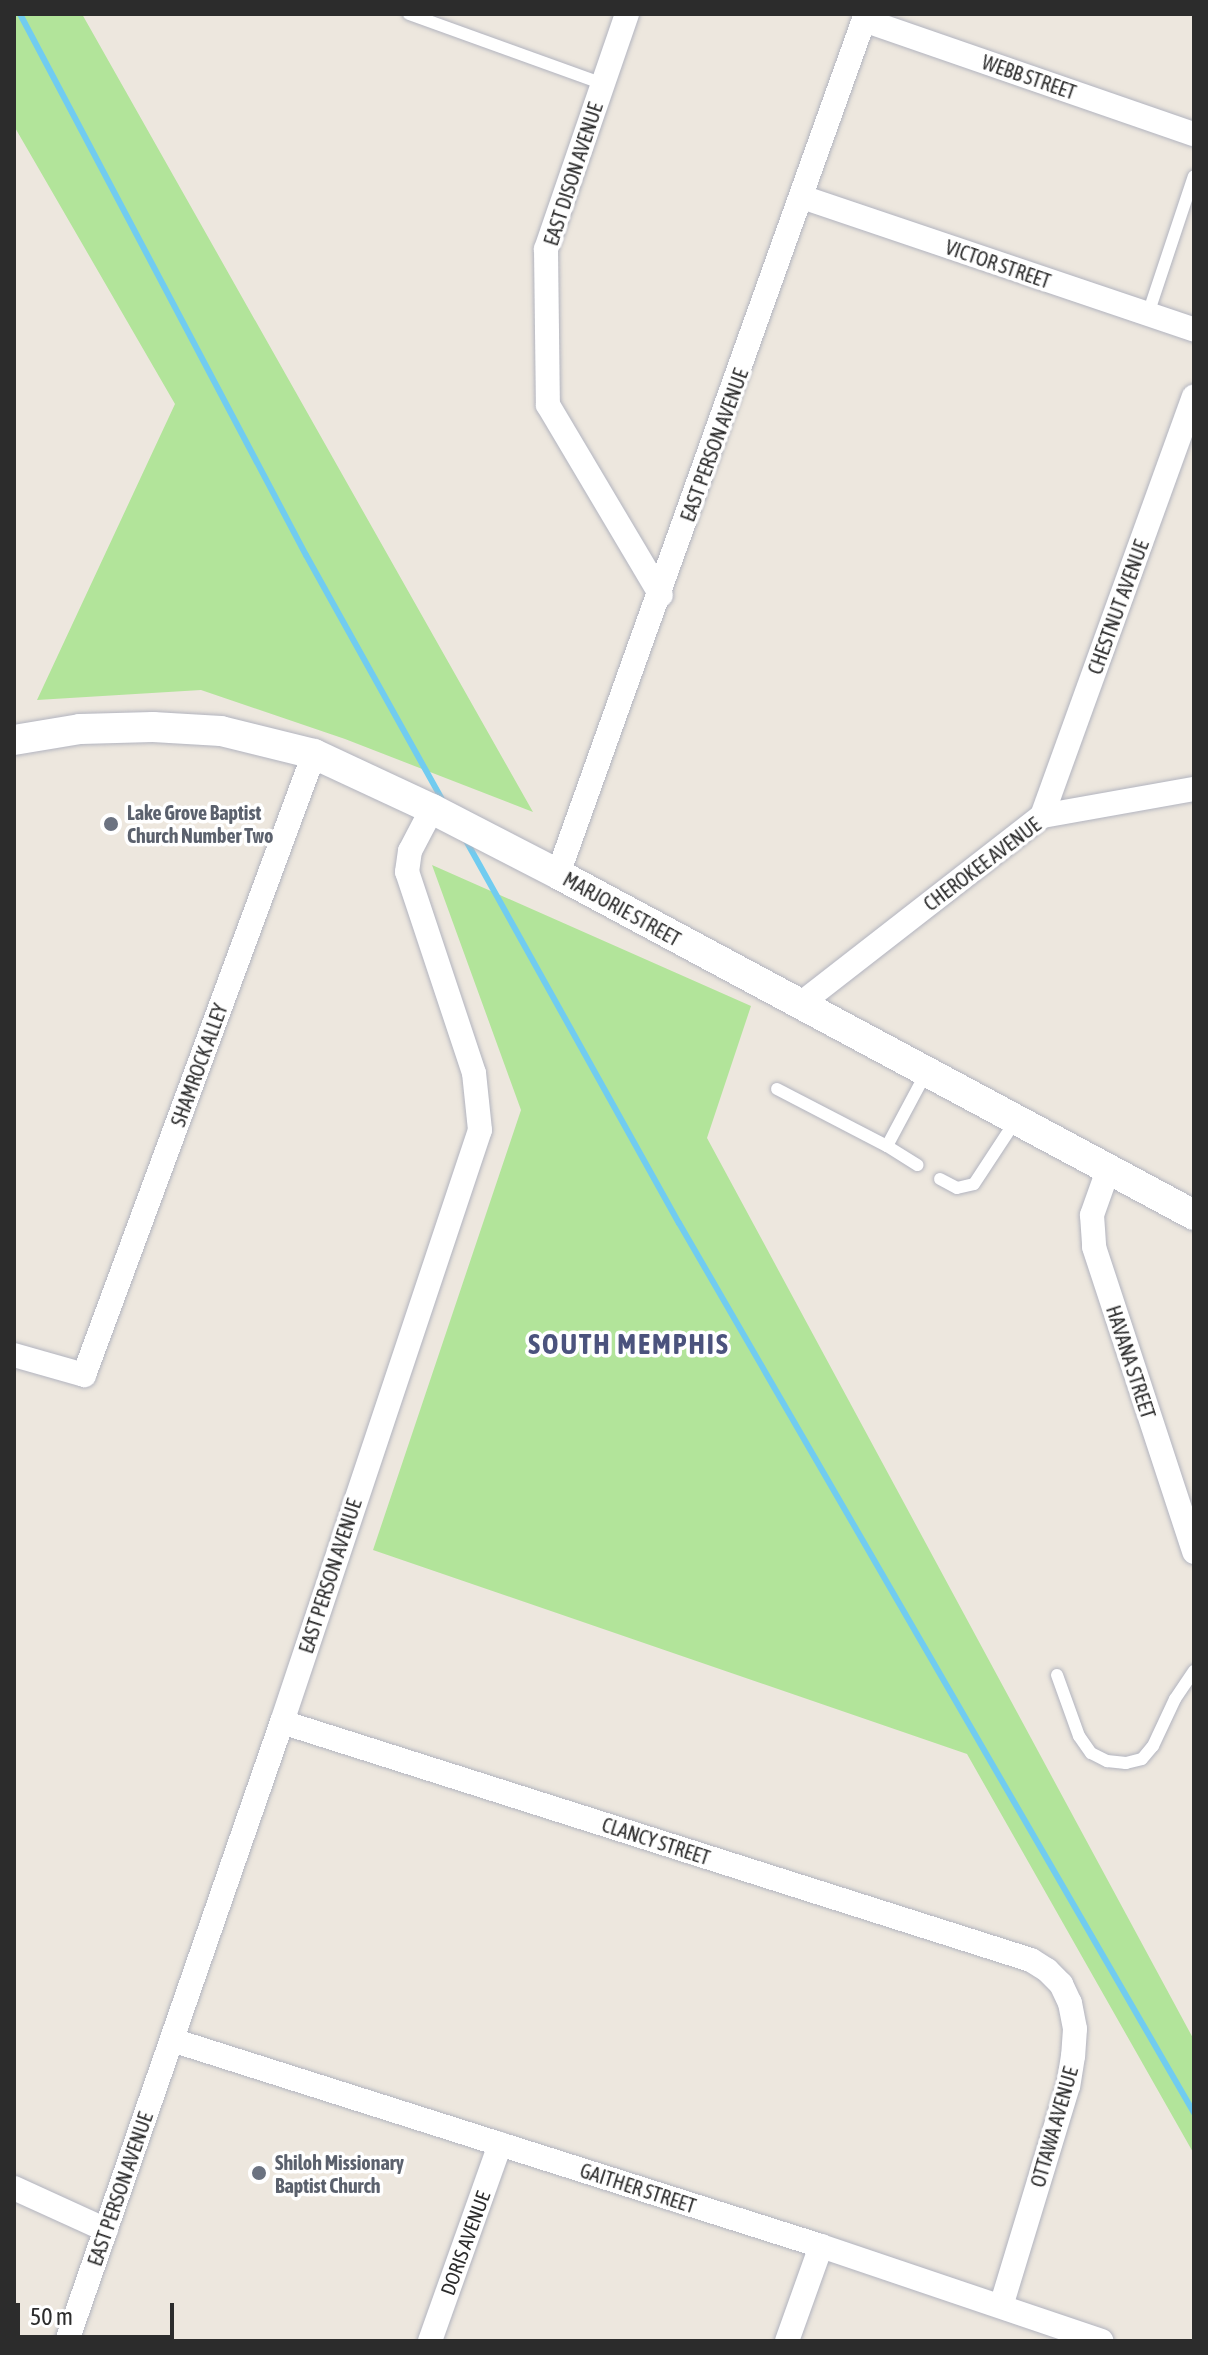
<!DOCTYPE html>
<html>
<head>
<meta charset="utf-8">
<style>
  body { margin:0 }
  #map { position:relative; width:1208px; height:2355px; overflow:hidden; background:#ede7de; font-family:"Asap Condensed",sans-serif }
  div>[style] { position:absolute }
  .green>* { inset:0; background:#b2e49a }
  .stream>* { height:6px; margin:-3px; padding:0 3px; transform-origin:3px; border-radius:3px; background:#71ccf0 }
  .roads { filter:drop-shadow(0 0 2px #b2b4bf) drop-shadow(0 0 2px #b2b4bf) }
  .service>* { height:12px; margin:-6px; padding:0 6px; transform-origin:6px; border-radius:6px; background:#fff }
  .minor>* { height:24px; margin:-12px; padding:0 12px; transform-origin:12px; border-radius:12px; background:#fff }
  .tertiary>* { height:30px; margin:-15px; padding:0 15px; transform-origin:15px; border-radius:15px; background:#fff }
  .dots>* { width:22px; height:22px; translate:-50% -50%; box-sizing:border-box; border:4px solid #fff; border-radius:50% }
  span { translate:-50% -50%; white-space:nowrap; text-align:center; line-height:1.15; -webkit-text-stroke:7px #fff; paint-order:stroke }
  .street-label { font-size:20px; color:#2c2c2c }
  .worship-label { font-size:20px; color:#5b616d; font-weight:700 }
  .left { translate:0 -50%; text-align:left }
  .district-label { font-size:28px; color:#4b537d; font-weight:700; letter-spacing:2px }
  .frame { position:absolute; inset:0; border:16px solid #2c2c2c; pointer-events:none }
  .scale { position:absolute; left:16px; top:2303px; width:158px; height:36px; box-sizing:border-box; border:4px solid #2c2c2c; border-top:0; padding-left:10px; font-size:24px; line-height:28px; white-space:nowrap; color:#2c2c2c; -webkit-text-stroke:6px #fff; paint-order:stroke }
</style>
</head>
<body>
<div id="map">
  <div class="green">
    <div style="clip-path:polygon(14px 14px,82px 14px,533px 812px,345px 739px,201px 690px,37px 700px,175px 404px,14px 126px)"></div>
    <div style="clip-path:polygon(432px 865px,751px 1006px,707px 1138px,1194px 2040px,1194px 2154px,967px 1754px,373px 1550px,521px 1110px)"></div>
  </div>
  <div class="stream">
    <div style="left:20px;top:14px;width:612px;rotate:62.14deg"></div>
    <div style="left:306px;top:555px;width:284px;rotate:60.9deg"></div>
    <div style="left:464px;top:837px;width:442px;rotate:60.9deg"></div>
    <div style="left:679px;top:1223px;width:1028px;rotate:59.94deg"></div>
  </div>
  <div class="roads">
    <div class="service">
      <div style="left:409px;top:14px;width:206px;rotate:19.8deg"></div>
      <div style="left:1148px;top:314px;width:145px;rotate:-71.6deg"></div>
      <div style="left:777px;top:1089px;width:124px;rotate:27.4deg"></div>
      <div style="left:887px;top:1146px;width:83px;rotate:-61.9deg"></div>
      <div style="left:887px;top:1146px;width:36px;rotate:32deg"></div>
      <div style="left:940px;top:1179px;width:19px;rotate:28deg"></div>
      <div style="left:957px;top:1188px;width:17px;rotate:-13deg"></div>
      <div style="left:974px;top:1184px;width:77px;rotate:-56.7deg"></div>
      <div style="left:1057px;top:1675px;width:65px;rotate:70.2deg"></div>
      <div style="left:1079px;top:1736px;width:21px;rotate:55deg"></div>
      <div style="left:1091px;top:1753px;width:18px;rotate:27deg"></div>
      <div style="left:1107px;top:1761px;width:19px;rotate:6deg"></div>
      <div style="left:1126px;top:1763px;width:16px;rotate:-14deg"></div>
      <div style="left:1142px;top:1759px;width:17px;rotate:-50deg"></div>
      <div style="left:1153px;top:1746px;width:52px;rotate:-64.9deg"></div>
      <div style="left:1175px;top:1699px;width:34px;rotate:-56deg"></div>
    </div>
    <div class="minor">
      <div style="left:627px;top:14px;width:249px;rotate:109deg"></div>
      <div style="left:546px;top:249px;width:156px;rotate:89.3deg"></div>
      <div style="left:548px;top:405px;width:221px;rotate:59.3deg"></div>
      <div style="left:864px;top:20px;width:349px;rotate:19.1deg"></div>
      <div style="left:802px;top:197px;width:414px;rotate:18.7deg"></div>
      <div style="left:1042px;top:816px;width:446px;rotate:-70.1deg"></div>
      <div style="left:558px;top:874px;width:913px;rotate:-70.3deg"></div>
      <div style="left:799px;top:1005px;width:308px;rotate:-37.9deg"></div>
      <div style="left:1042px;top:816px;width:154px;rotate:-10.1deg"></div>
      <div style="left:1108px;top:1170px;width:48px;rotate:109.6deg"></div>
      <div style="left:1092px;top:1215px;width:32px;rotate:86deg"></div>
      <div style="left:1094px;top:1247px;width:321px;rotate:71.8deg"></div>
      <div style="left:14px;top:1355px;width:73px;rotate:15.9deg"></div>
      <div style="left:84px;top:1375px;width:662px;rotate:-69.68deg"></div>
      <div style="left:282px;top:1722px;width:786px;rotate:17.63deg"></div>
      <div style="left:1031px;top:1960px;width:19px;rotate:32deg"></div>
      <div style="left:1047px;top:1970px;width:20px;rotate:45deg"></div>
      <div style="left:1061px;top:1984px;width:21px;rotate:65deg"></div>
      <div style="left:1070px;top:2003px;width:26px;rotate:79deg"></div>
      <div style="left:1075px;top:2029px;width:27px;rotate:94deg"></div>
      <div style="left:1073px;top:2056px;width:30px;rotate:99deg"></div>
      <div style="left:1068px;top:2086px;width:230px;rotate:106.9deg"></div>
      <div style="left:172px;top:2040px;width:681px;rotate:17.61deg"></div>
      <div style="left:821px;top:2246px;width:296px;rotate:18.7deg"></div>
      <div style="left:14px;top:2188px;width:101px;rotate:24.5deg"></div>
      <div style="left:67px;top:2341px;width:655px;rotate:-70.85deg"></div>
      <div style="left:282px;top:1722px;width:624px;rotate:-71.51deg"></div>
      <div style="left:480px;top:1130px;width:57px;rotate:-96deg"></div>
      <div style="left:474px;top:1073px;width:212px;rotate:-108.4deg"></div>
      <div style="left:407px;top:872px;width:21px;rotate:-82deg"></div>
      <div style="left:410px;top:851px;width:47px;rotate:-62.4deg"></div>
      <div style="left:430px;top:2341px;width:209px;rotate:-70.4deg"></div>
      <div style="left:787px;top:2341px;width:101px;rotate:-70.3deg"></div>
    </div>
    <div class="tertiary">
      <div style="left:14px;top:740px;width:67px;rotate:-9.5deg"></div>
      <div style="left:80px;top:729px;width:73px;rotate:-1.6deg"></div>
      <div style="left:153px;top:727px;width:68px;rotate:3.4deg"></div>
      <div style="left:221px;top:731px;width:96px;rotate:13.9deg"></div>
      <div style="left:314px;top:754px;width:130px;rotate:25deg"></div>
      <div style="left:432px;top:809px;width:142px;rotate:27.3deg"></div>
      <div style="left:558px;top:874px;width:722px;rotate:28.2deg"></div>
    </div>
  </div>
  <div class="dots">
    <div style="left:111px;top:824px;background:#6b7280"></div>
    <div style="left:259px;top:2173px;background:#6b7280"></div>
  </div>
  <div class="street-label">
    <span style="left:1029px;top:77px;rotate:19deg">WEBB STREET</span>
    <span style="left:573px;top:174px;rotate:-72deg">EAST DISON AVENUE</span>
    <span style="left:998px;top:264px;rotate:19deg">VICTOR STREET</span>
    <span style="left:714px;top:445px;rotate:-70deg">EAST PERSON AVENUE</span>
    <span style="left:1118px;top:607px;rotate:-70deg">CHESTNUT AVENUE</span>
    <span style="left:982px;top:864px;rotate:-37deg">CHEROKEE AVENUE</span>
    <span style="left:622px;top:909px;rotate:29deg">MARJORIE STREET</span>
    <span style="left:199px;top:1065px;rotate:-70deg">SHAMROCK ALLEY</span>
    <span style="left:1131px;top:1362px;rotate:72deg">HAVANA STREET</span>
    <span style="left:330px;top:1576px;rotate:-72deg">EAST PERSON AVENUE</span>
    <span style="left:656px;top:1841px;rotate:18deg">CLANCY STREET</span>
    <span style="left:1054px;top:2127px;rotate:-74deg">OTTAWA AVENUE</span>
    <span style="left:638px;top:2188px;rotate:18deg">GAITHER STREET</span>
    <span style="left:120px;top:2189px;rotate:-71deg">EAST PERSON AVENUE</span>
    <span style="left:465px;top:2243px;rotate:-70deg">DORIS AVENUE</span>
  </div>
  <div class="worship-label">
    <span class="left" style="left:127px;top:824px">Lake Grove Baptist<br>Church Number Two</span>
    <span class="left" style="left:275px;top:2174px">Shiloh Missionary<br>Baptist Church</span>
  </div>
  <div class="district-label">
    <span style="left:629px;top:1344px">SOUTH MEMPHIS</span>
  </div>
  <div class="frame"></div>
  <div class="scale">50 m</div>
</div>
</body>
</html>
